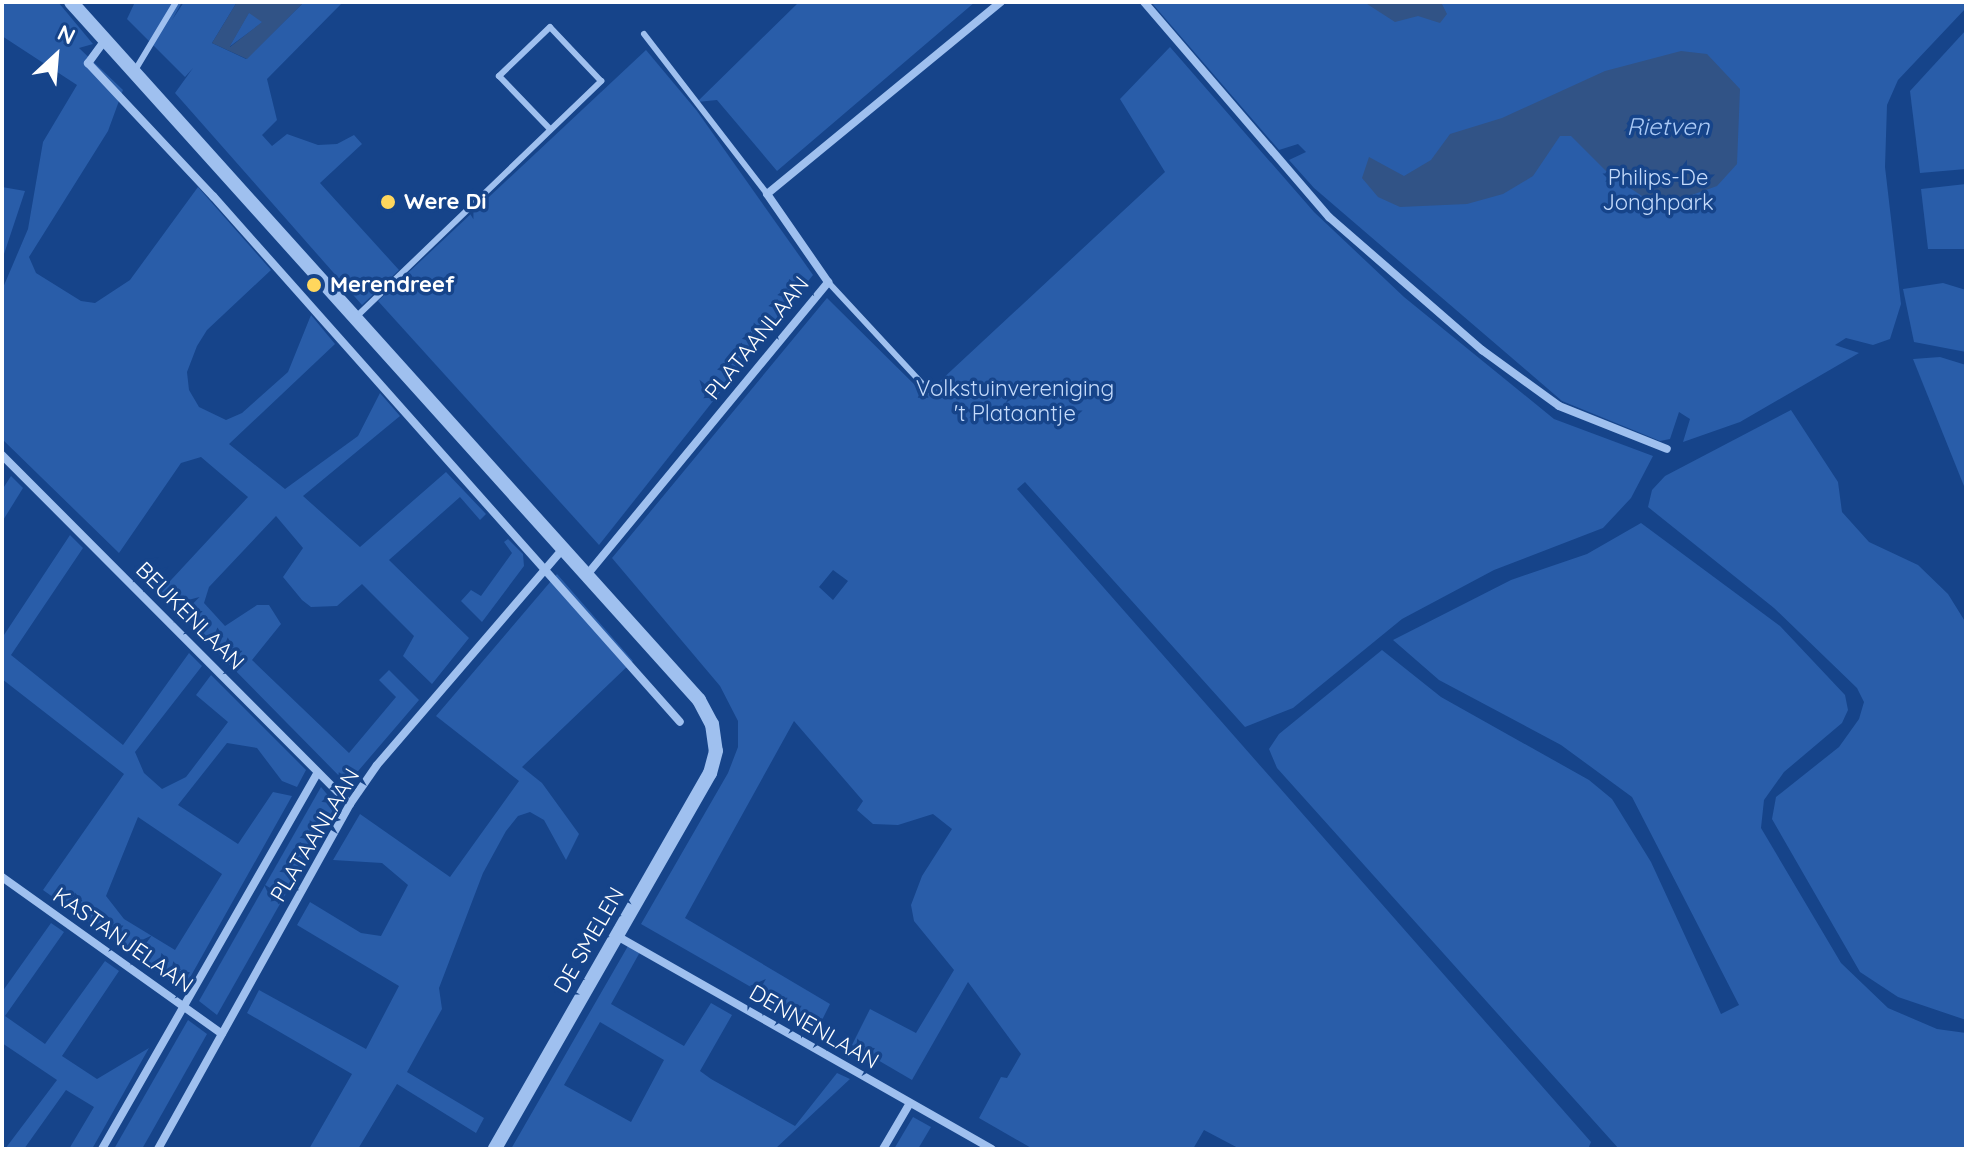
<!DOCTYPE html>
<html>
<head>
<meta charset="utf-8">
<style>
  body { margin:0 }
  #map { position:relative; width:1968px; height:1151px; overflow:hidden; background:#16448a; font-family:Quicksand,sans-serif }
  div>[style] { position:absolute }
  .green>* { inset:0; background:#295da9 }
  .water>* { inset:0; background:#315386 }
  .service>* { height:6px; margin:-3px; padding:0 3px; transform-origin:3px; border-radius:3px; background:#9fc0ef }
  .minor>* { height:8px; margin:-4px; padding:0 4px; transform-origin:4px; border-radius:4px; background:#9fc0ef }
  .tertiary>* { height:14px; margin:-7px; padding:0 7px; transform-origin:7px; border-radius:7px; background:#9fc0ef }
  .dots>* { width:22px; height:22px; translate:-50% -50%; box-sizing:border-box; border:4px solid #16448a; border-radius:50% }
  span { translate:-50% -50%; white-space:nowrap; text-align:center; line-height:1.15; -webkit-text-stroke:7px #16448a; paint-order:stroke }
  .park-label { font-size:22px; color:#c5dbfb }
  .poi-label { font-size:22px; color:#fff; font-weight:700 }
  .left { translate:0 -50%; text-align:left }
  .street-label { font-size:22px; color:#fff }
  .water-label { font-size:24px; color:#abcaf6; font-style:italic }
  .frame { position:absolute; inset:0; border:4px solid #fff; pointer-events:none }
  .north { position:absolute; left:16px; top:16px; width:80px; height:80px; -webkit-text-stroke:6px #16448a; paint-order:stroke; rotate:26deg; font-size:22px; font-weight:700; line-height:32px; text-align:center; color:#fff }
  .north::after { content:''; display:block; margin:auto; width:28px; height:36px; background:#fff; clip-path:polygon(50% 0,100% 100%,50% 72%,0 100%) }
</style>
</head>
<body>
<div id="map">
  <div class="green">
    <div style="clip-path:polygon(2px 2px,58px 2px,93px 44px,79px 48px,123px 90px,108px 131px,29px 257px,36px 273px,81px 301px,95px 303px,130px 280px,198px 187px,271px 270px,207px 330px,197px 346px,187px 372px,189px 390px,199px 407px,226px 420px,242px 413px,288px 372px,311px 315px,335px 344px,229px 444px,285px 489px,358px 436px,380px 393px,400px 416px,303px 496px,360px 547px,446px 472px,486px 514px,480px 520px,460px 497px,389px 560px,469px 638px,432px 684px,403px 656px,414px 636px,362px 584px,337px 606px,311px 607px,302px 600px,283px 577px,303px 548px,276px 516px,209px 587px,204px 603px,225px 626px,257px 605px,269px 605px,281px 624px,252px 660px,349px 753px,396px 697px,379px 680px,389px 670px,419px 700px,347px 784px,159px 593px,248px 497px,201px 457px,181px 463px,119px 553px,2px 439px,2px 290px,28px 229px,43px 142px,77px 85px,2px 36px)"></div>
    <div style="clip-path:polygon(135px 2px,182px 2px,172px 20px,184px 2px,237px 2px,212px 43px,246px 59px,304px 2px,343px 2px,267px 79px,277px 120px,262px 135px,272px 146px,287px 134px,318px 145px,337px 144px,354px 135px,362px 144px,320px 183px,399px 270px,362px 305px,175px 93px,193px 68px,185px 77px,127px 19px)"></div>
    <div style="clip-path:polygon(799px 2px,975px 2px,777px 171px,717px 100px,697px 102px)"></div>
    <div style="clip-path:polygon(1151px 2px,1966px 2px,1966px 8px,1898px 80px,1887px 105px,1885px 167px,1901px 304px,1890px 339px,1873px 345px,1846px 338px,1835px 345px,1859px 353px,1740px 422px,1683px 442px,1690px 419px,1679px 412px,1670px 439px,1660px 441px,1562px 401px,1314px 188px,1289px 160px,1306px 152px,1298px 144px,1279px 150px)"></div>
    <div style="clip-path:polygon(249px 12px,263px 22px,229px 47px)"></div>
    <div style="clip-path:polygon(1966px 30px,1966px 169px,1920px 173px,1910px 91px)"></div>
    <div style="clip-path:polygon(evenodd,1170px 47px,1314px 212px,1404px 297px,1554px 419px,1653px 456px,1631px 498px,1603px 528px,1494px 570px,1402px 619px,1293px 708px,1245px 727px,1025px 482px,1017px 489px,1591px 1142px,1588px 1149px,1240px 1149px,1204px 1130px,1193px 1149px,1033px 1149px,979px 1118px,1001px 1077px,1007px 1078px,1021px 1054px,968px 982px,912px 1080px,852px 1045px,870px 1009px,916px 1033px,954px 970px,914px 921px,911px 905px,922px 876px,952px 829px,933px 814px,898px 825px,873px 824px,857px 810px,863px 801px,794px 721px,685px 918px,830px 1004px,819px 1026px,641px 924px,728px 773px,738px 747px,738px 721px,720px 686px,612px 558px,827px 298px,925px 395px,1165px 172px,1120px 99px,1170px 47px,833px 570px,848px 581px,833px 600px,819px 587px,833px 570px)"></div>
    <div style="clip-path:polygon(646px 50px,697px 111px,813px 275px,599px 545px,378px 301px)"></div>
    <div style="clip-path:polygon(1966px 184px,1966px 249px,1928px 249px,1921px 189px)"></div>
    <div style="clip-path:polygon(2px 187px,25px 191px,2px 260px)"></div>
    <div style="clip-path:polygon(1943px 283px,1966px 290px,1966px 352px,1914px 342px,1903px 289px)"></div>
    <div style="clip-path:polygon(1940px 357px,1966px 365px,1966px 491px,1913px 359px)"></div>
    <div style="clip-path:polygon(1791px 410px,1838px 482px,1842px 512px,1869px 542px,1918px 565px,1948px 594px,1966px 623px,1966px 1020px,1898px 997px,1860px 972px,1772px 819px,1776px 797px,1839px 747px,1859px 719px,1864px 702px,1857px 688px,1774px 608px,1648px 507px,1652px 490px,1665px 476px)"></div>
    <div style="clip-path:polygon(11px 476px,23px 488px,2px 522px,2px 490px)"></div>
    <div style="clip-path:polygon(1641px 523px,1780px 626px,1845px 695px,1848px 710px,1842px 723px,1784px 772px,1764px 800px,1761px 828px,1841px 963px,1888px 1008px,1937px 1029px,1966px 1033px,1966px 1149px,1619px 1149px,1277px 768px,1269px 749px,1279px 734px,1382px 650px,1441px 697px,1589px 780px,1612px 799px,1651px 862px,1721px 1014px,1739px 1005px,1632px 797px,1561px 745px,1439px 680px,1393px 640px,1511px 580px,1587px 554px)"></div>
    <div style="clip-path:polygon(evenodd,70px 535px,83px 548px,11px 655px,123px 745px,189px 653px,202px 666px,135px 752px,144px 773px,162px 789px,186px 777px,228px 722px,196px 695px,211px 675px,306px 770px,297px 787px,282px 781px,257px 748px,227px 743px,178px 805px,238px 844px,273px 792px,292px 796px,183px 990px,43px 890px,124px 774px,2px 679px,2px 638px,70px 535px,138px 817px,222px 874px,175px 950px,124px 919px,106px 896px,138px 817px)"></div>
    <div style="clip-path:polygon(508px 539px,523px 554px,524px 566px,482px 622px,461px 601px,471px 590px,481px 596px,512px 553px,504px 542px)"></div>
    <div style="clip-path:polygon(557px 574px,633px 661px,522px 767px,542px 783px,579px 834px,566px 860px,544px 820px,530px 812px,518px 816px,506px 831px,483px 873px,439px 988px,442px 1009px,407px 1072px,484px 1118px,476px 1133px,397px 1084px,358px 1149px,309px 1149px,352px 1074px,247px 1013px,259px 990px,366px 1049px,399px 986px,297px 925px,310px 902px,361px 933px,381px 936px,408px 885px,382px 863px,333px 860px,360px 814px,450px 877px,519px 781px,436px 716px)"></div>
    <div style="clip-path:polygon(321px 787px,336px 805px,217px 1015px,199px 1001px)"></div>
    <div style="clip-path:polygon(51px 923px,64px 932px,5px 1016px,45px 1044px,105px 961px,119px 971px,62px 1056px,97px 1079px,149px 1048px,92px 1149px,69px 1149px,94px 1107px,66px 1090px,24px 1149px,5px 1149px,57px 1080px,2px 1043px,2px 992px)"></div>
    <div style="clip-path:polygon(evenodd,628px 946px,640px 952px,611px 1004px,684px 1046px,711px 1003px,732px 1015px,700px 1071px,711px 1079px,795px 1126px,837px 1073px,850px 1079px,775px 1149px,511px 1149px,628px 946px,600px 1022px,664px 1060px,631px 1122px,564px 1085px,600px 1022px)"></div>
    <div style="clip-path:polygon(188px 1020px,207px 1034px,142px 1149px,114px 1149px)"></div>
    <div style="clip-path:polygon(913px 1117px,931px 1127px,918px 1149px,894px 1149px)"></div>
  </div>
  <div class="water">
    <div style="clip-path:polygon(evenodd,237px 2px,304px 2px,247px 59px,212px 43px,237px 2px,249px 13px,262px 22px,230px 47px,230px 46px,249px 13px)"></div>
    <div style="clip-path:polygon(1364px 2px,1441px 2px,1447px 14px,1440px 23px,1418px 16px,1395px 22px)"></div>
    <div style="clip-path:polygon(1681px 51px,1707px 54px,1740px 89px,1737px 164px,1717px 186px,1672px 202px,1648px 200px,1609px 174px,1571px 136px,1560px 136px,1533px 176px,1503px 194px,1467px 204px,1400px 207px,1378px 197px,1362px 178px,1369px 157px,1404px 176px,1431px 160px,1450px 134px,1502px 118px,1605px 71px)"></div>
  </div>
  <div class="service">
    <div style="left:644px;top:34px;width:202px;rotate:52.4deg"></div>
    <div style="left:134px;top:72px;width:82px;rotate:-59deg"></div>
    <div style="left:828px;top:282px;width:149px;rotate:47.2deg"></div>
    <div style="left:355px;top:318px;width:342px;rotate:-43.9deg"></div>
    <div style="left:601px;top:81px;width:74px;rotate:-133.4deg"></div>
    <div style="left:550px;top:27px;width:71px;rotate:136.1deg"></div>
    <div style="left:499px;top:76px;width:74px;rotate:46.1deg"></div>
  </div>
  <div class="minor">
    <div style="left:1144px;top:2px;width:284px;rotate:49.3deg"></div>
    <div style="left:1329px;top:217px;width:203px;rotate:41deg"></div>
    <div style="left:1482px;top:350px;width:95px;rotate:36deg"></div>
    <div style="left:1559px;top:406px;width:116px;rotate:21.7deg"></div>
    <div style="left:105px;top:40px;width:29px;rotate:126deg"></div>
    <div style="left:88px;top:63px;width:183px;rotate:46.8deg"></div>
    <div style="left:213px;top:196px;width:703px;rotate:48.4deg"></div>
    <div style="left:2px;top:455px;width:493px;rotate:45.1deg"></div>
    <div style="left:586px;top:576px;width:381px;rotate:-50.5deg"></div>
    <div style="left:828px;top:282px;width:107px;rotate:-124.7deg"></div>
    <div style="left:767px;top:194px;width:303px;rotate:-39.4deg"></div>
    <div style="left:2px;top:877px;width:270px;rotate:35.5deg"></div>
    <div style="left:617px;top:936px;width:431px;rotate:29.6deg"></div>
    <div style="left:102px;top:1149px;width:434px;rotate:-60.2deg"></div>
    <div style="left:158px;top:1149px;width:395px;rotate:-60.9deg"></div>
    <div style="left:350px;top:804px;width:47px;rotate:-55.3deg"></div>
    <div style="left:377px;top:765px;width:285px;rotate:-49.3deg"></div>
    <div style="left:883px;top:1149px;width:53px;rotate:-59.6deg"></div>
  </div>
  <div class="tertiary">
    <div style="left:71px;top:2px;width:939px;rotate:48.02deg"></div>
    <div style="left:699px;top:700px;width:27px;rotate:62deg"></div>
    <div style="left:712px;top:724px;width:27px;rotate:82deg"></div>
    <div style="left:716px;top:751px;width:23px;rotate:105deg"></div>
    <div style="left:710px;top:773px;width:433px;rotate:119.8deg"></div>
  </div>
  <div class="dots">
    <div style="left:388px;top:202px;background:#ffd75d"></div>
    <div style="left:314px;top:285px;background:#ffd75d"></div>
  </div>
  <div class="park-label">
    <span style="left:1658px;top:190px">Philips-De<br>Jonghpark</span>
    <span style="left:1015px;top:401px">Volkstuinvereniging<br>'t Plataantje</span>
  </div>
  <div class="poi-label">
    <span class="left" style="left:404px;top:202px">Were Di</span>
    <span class="left" style="left:330px;top:285px">Merendreef</span>
  </div>
  <div class="street-label">
    <span style="left:757px;top:338px;rotate:-51deg">PLATAANLAAN</span>
    <span style="left:190px;top:616px;rotate:45deg">BEUKENLAAN</span>
    <span style="left:315px;top:835px;rotate:-59deg">PLATAANLAAN</span>
    <span style="left:123px;top:940px;rotate:35deg">KASTANJELAAN</span>
    <span style="left:589px;top:940px;rotate:-60deg">DE SMELEN</span>
    <span style="left:814px;top:1027px;rotate:30deg">DENNENLAAN</span>
  </div>
  <div class="water-label">
    <span style="left:1668px;top:127px">Rietven</span>
  </div>
  <div class="frame"></div>
  <div class="north">N</div>
</div>
</body>
</html>
